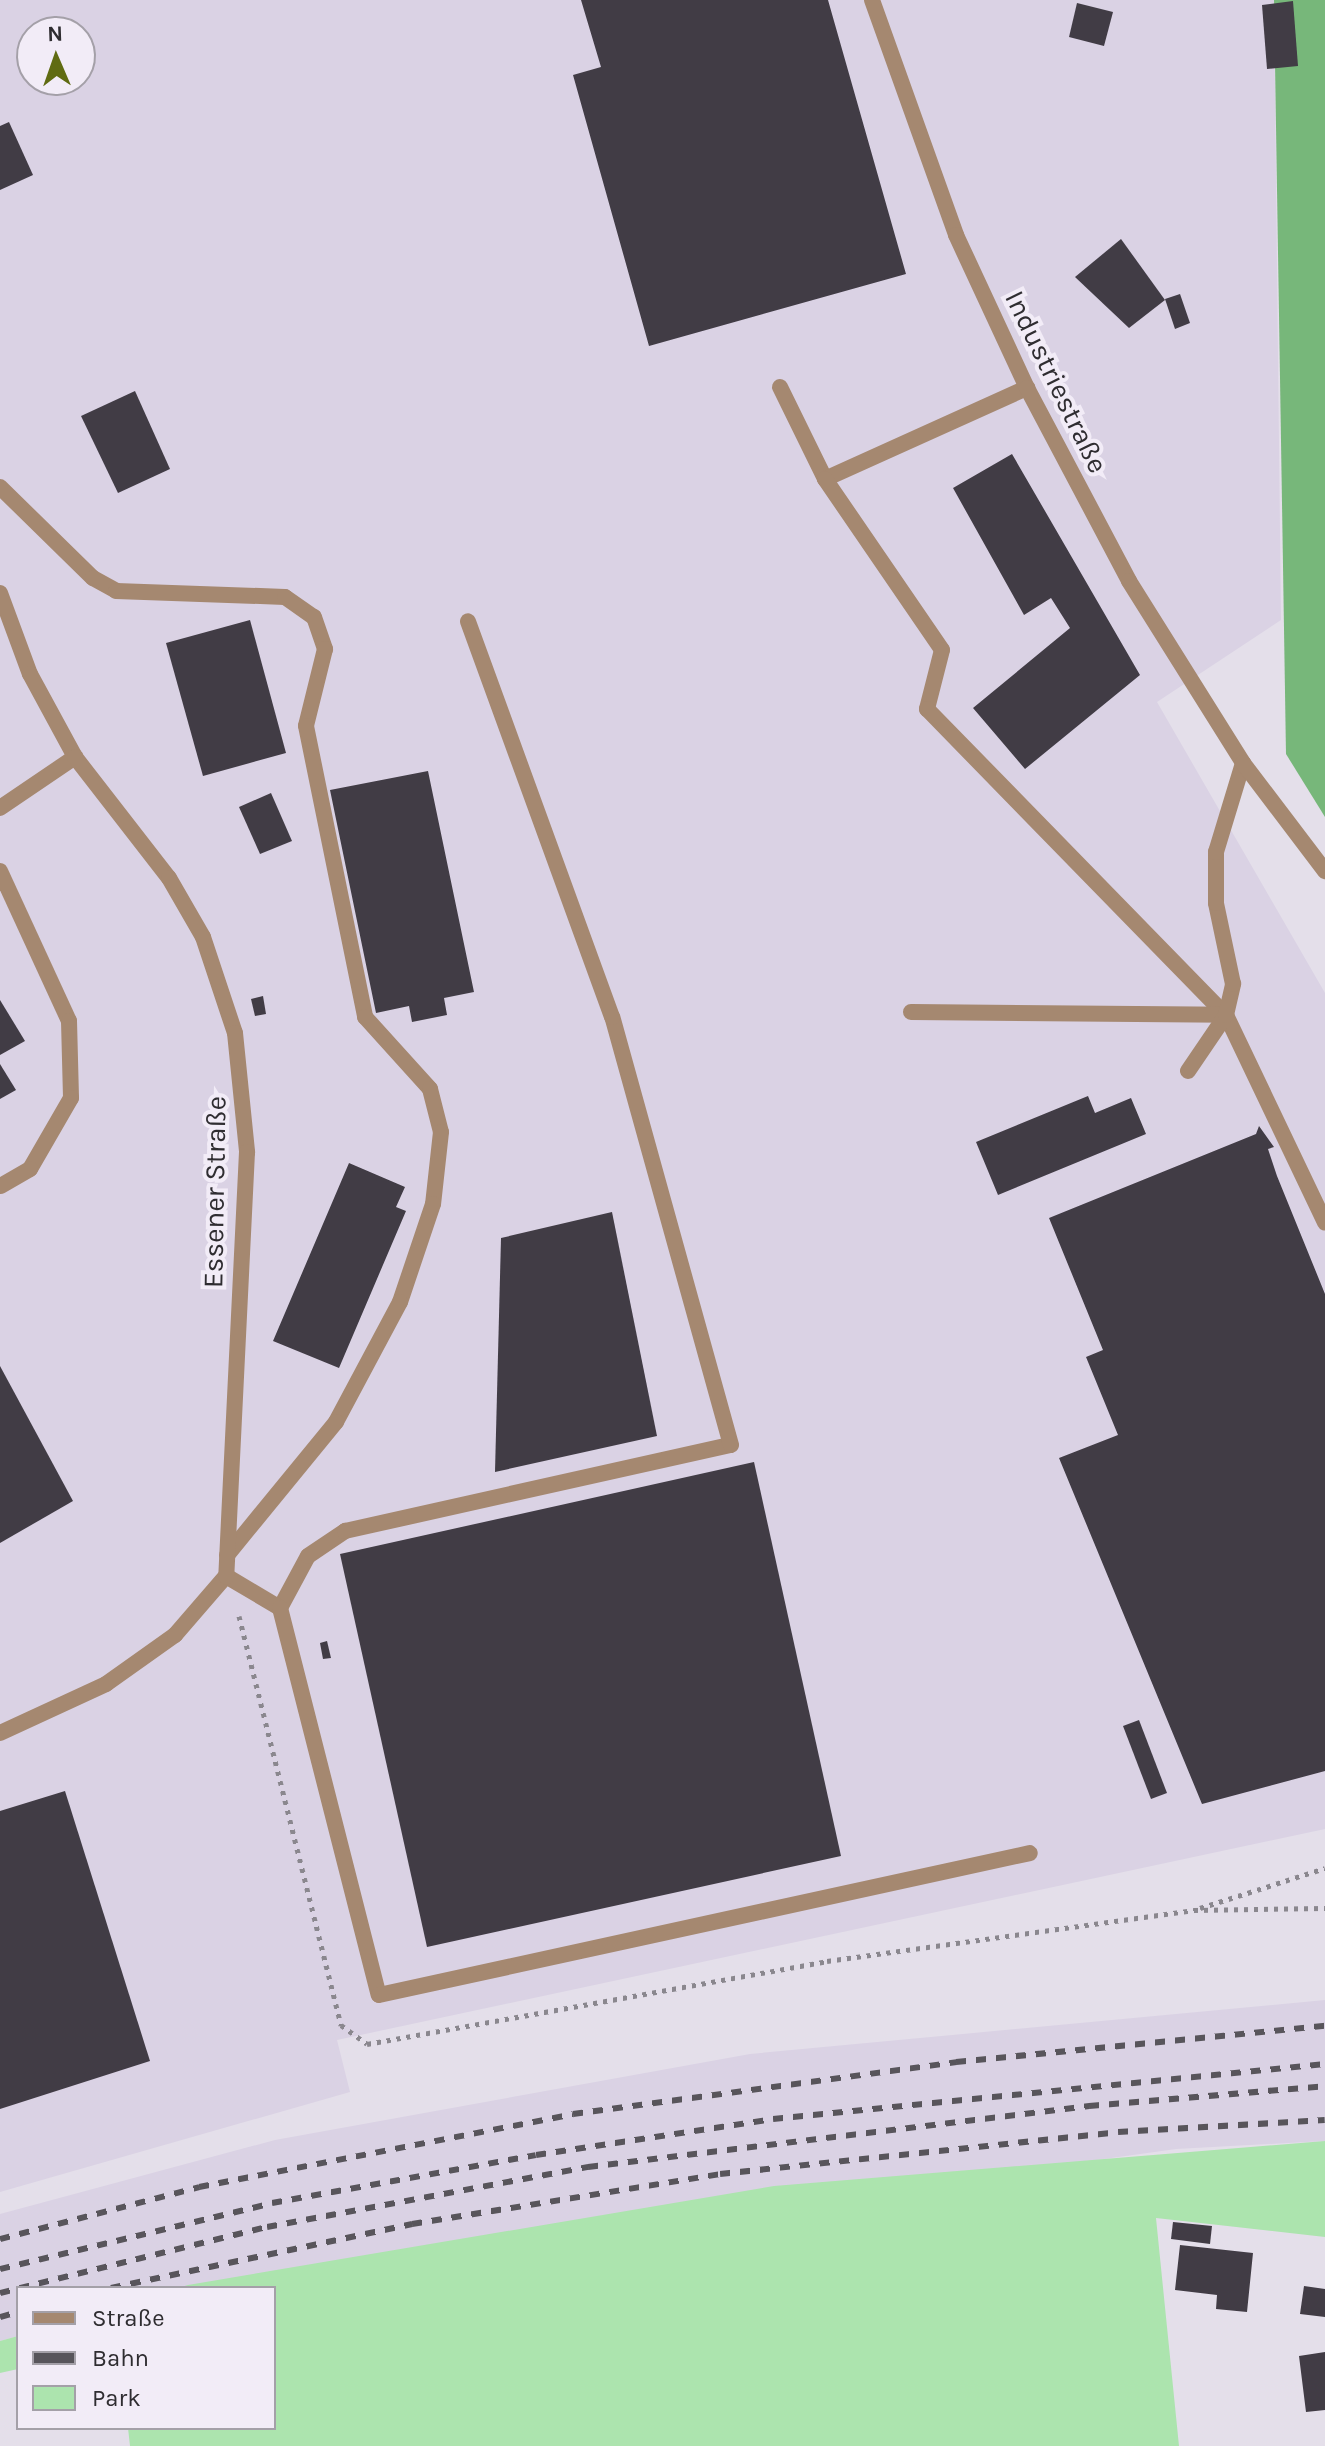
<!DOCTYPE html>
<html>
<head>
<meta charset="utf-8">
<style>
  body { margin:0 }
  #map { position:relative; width:1325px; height:2446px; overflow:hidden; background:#e4dfea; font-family:Karla,sans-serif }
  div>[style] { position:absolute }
  .built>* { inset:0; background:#dad2e4 }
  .green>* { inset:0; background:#ace4ae }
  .forest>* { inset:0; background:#77b77a }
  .building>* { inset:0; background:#413c45 }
  .path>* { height:5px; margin-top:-2.5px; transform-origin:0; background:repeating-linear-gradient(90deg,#8a878e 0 4px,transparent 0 10px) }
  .service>* { height:16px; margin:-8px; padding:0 8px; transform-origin:8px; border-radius:8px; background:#a58870 }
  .minor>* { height:16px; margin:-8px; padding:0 8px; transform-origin:8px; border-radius:8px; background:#a58870 }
  .tertiary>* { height:16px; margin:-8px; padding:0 8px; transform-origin:8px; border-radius:8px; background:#a58870 }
  .rail>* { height:6px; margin-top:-3px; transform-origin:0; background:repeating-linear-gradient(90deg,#58555b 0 10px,transparent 0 20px) }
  span { translate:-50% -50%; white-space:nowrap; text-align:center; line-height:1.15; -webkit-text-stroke:8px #f2ecf7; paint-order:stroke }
  .street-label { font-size:28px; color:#2f2d31 }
  .legend { position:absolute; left:16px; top:2286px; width:260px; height:144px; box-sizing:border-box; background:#f2ecf7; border:2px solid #a4a0a8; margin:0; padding:10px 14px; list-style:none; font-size:24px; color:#2f2d31 }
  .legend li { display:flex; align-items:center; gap:16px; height:40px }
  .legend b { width:40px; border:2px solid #a4a0a8 }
  .north { position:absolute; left:16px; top:16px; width:80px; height:80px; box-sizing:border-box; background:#f2ecf7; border:2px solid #a4a0a8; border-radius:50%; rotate:358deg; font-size:22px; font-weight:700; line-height:32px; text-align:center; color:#2f2d31 }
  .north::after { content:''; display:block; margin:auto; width:28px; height:36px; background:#606b12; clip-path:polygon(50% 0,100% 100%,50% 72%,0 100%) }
</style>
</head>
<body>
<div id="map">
  <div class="built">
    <div style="clip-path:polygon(evenodd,0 0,1274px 0,1281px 620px,1157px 702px,1325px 993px,1325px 1829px,337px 2040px,350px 2092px,0 2192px,0 0,32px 32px,80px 32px,80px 80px,32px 80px,32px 32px)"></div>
    <div style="clip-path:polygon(1325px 2000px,1325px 2141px,1176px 2149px,178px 2288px,18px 2288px,18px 2336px,0 2341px,0 2214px,275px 2140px,750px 2054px)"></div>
  </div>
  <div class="green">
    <div style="clip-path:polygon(1325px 2141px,1325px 2237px,1156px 2218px,1179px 2446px,130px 2446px,128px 2428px,274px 2428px,274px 2288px,178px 2288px,188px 2285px,774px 2186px)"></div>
    <div style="clip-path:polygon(18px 2336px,18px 2369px,0 2373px,0 2341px)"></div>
  </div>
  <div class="forest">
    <div style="clip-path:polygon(1274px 0,1325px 0,1325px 817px,1286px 754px)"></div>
  </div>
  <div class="building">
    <div style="clip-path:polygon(581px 0,828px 0,906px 274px,649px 346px,573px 75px,601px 67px)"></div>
    <div style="clip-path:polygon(1293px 1px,1298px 66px,1267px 69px,1262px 5px)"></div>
    <div style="clip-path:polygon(1077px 3px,1113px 12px,1104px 46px,1069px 37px)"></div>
    <div style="clip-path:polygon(9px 122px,33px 175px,0 190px,0 126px)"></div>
    <div style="clip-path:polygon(1121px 239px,1165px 300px,1129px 328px,1075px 277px)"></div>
    <div style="clip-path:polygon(1180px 294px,1190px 323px,1175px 329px,1165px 299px)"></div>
    <div style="clip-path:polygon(135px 391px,170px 469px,118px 493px,81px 416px)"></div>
    <div style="clip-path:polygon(1012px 454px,1140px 675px,1025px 769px,973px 708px,1070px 628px,1051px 598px,1024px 615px,953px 488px)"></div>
    <div style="clip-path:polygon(250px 620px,286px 753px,203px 776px,166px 643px)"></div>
    <div style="clip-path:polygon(428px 771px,474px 992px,444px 998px,447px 1015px,412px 1022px,409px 1006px,376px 1013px,330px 790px)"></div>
    <div style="clip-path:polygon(271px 793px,292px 841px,260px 854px,239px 807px)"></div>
    <div style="clip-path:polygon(263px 996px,266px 1014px,255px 1016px,251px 999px)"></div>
    <div style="clip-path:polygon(0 1000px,25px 1041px,0 1055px)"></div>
    <div style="clip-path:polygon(0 1064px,16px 1090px,0 1099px)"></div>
    <div style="clip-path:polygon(1088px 1096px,1095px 1113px,1131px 1098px,1146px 1134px,998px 1195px,976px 1142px)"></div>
    <div style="clip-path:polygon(1259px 1126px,1274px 1147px,1268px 1149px,1277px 1176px,1325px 1294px,1325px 1771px,1202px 1804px,1059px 1458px,1118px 1435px,1086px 1357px,1103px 1350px,1049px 1218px,1256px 1134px)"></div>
    <div style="clip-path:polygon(349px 1163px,405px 1187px,396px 1207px,406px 1211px,339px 1368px,273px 1341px)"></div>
    <div style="clip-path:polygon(612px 1212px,657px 1436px,495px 1472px,501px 1238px)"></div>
    <div style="clip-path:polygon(0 1366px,73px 1501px,0 1543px)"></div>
    <div style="clip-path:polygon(754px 1462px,841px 1856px,427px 1947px,340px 1554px)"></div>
    <div style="clip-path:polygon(327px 1641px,331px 1658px,323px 1659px,320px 1643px)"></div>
    <div style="clip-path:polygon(1139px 1720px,1167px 1793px,1151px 1799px,1123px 1726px)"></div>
    <div style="clip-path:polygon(65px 1791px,150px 2061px,0 2109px,0 1811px)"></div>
    <div style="clip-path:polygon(1173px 2222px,1212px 2226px,1210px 2244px,1171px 2239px)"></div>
    <div style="clip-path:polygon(1180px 2245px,1253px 2253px,1247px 2312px,1216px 2309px,1217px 2295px,1175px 2290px)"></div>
    <div style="clip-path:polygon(1304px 2286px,1325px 2289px,1325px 2317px,1300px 2314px)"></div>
    <div style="clip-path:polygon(1325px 2352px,1325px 2410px,1306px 2412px,1299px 2356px)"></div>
  </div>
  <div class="path">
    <div style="left:239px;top:1616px;width:422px;rotate:76deg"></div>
    <div style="left:341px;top:2025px;width:32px;rotate:36deg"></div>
    <div style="left:367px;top:2044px;width:467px;rotate:-10.2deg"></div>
    <div style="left:827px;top:1961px;width:371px;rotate:-7.9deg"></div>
    <div style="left:1194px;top:1910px;width:131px;rotate:-0.9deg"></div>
    <div style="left:1200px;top:1908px;width:131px;rotate:-17.7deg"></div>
  </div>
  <div class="service">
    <div style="left:780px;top:387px;width:102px;rotate:63.9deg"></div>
    <div style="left:825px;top:479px;width:222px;rotate:-24.3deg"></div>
    <div style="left:825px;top:479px;width:207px;rotate:55.6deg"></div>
    <div style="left:942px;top:650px;width:61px;rotate:104.3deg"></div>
    <div style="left:927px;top:709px;width:428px;rotate:45.7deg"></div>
    <div style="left:1226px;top:1015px;width:230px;rotate:64.5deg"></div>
    <div style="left:0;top:487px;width:130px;rotate:44.4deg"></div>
    <div style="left:93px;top:578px;width:26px;rotate:29deg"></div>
    <div style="left:116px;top:591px;width:169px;rotate:2deg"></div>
    <div style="left:285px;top:597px;width:35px;rotate:35deg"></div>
    <div style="left:314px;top:617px;width:34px;rotate:71deg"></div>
    <div style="left:325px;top:649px;width:79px;rotate:103.9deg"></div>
    <div style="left:306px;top:726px;width:297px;rotate:78.5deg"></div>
    <div style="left:365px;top:1017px;width:97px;rotate:47.9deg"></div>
    <div style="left:430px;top:1089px;width:44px;rotate:75.7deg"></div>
    <div style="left:441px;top:1132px;width:72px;rotate:96.3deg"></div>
    <div style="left:433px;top:1204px;width:103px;rotate:108.6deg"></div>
    <div style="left:400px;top:1302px;width:136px;rotate:118.1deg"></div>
    <div style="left:336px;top:1422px;width:172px;rotate:129.3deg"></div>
    <div style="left:0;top:808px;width:91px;rotate:-34.2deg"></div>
    <div style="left:0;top:871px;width:165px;rotate:65.3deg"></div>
    <div style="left:69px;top:1021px;width:77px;rotate:88.5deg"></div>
    <div style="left:71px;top:1098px;width:82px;rotate:120deg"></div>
    <div style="left:30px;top:1169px;width:34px;rotate:150deg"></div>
    <div style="left:911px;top:1012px;width:315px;rotate:0.5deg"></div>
    <div style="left:1188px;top:1071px;width:68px;rotate:-55.8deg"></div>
    <div style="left:1226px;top:1015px;width:32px;rotate:-77deg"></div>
    <div style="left:1233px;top:984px;width:83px;rotate:-101.9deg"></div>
    <div style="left:1216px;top:903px;width:51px;rotate:-90deg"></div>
    <div style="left:1216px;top:852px;width:93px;rotate:-73.1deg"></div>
    <div style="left:280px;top:1608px;width:59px;rotate:-61.7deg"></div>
    <div style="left:308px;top:1556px;width:45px;rotate:-34deg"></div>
    <div style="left:345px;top:1531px;width:395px;rotate:-12.6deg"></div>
    <div style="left:731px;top:1445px;width:444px;rotate:-105.5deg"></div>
    <div style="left:612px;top:1017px;width:421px;rotate:-110deg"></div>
    <div style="left:0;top:1733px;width:117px;rotate:-24.8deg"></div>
    <div style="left:106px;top:1684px;width:85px;rotate:-35.4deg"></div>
    <div style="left:175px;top:1635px;width:78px;rotate:-49.2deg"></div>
    <div style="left:226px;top:1576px;width:63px;rotate:30.7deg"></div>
    <div style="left:280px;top:1608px;width:399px;rotate:75.7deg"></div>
    <div style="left:379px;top:1995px;width:666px;rotate:-12.3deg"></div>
  </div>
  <div class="minor">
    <div style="left:0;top:593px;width:86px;rotate:69.7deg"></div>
    <div style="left:30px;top:674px;width:94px;rotate:61.5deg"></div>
    <div style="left:75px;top:757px;width:153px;rotate:52.2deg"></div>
    <div style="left:169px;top:878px;width:68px;rotate:60deg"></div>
    <div style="left:203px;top:937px;width:101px;rotate:71.6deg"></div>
    <div style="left:235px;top:1033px;width:120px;rotate:84.2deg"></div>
    <div style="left:247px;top:1152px;width:425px;rotate:92.8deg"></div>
  </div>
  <div class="tertiary">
    <div style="left:872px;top:0;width:250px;rotate:70.3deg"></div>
    <div style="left:956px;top:235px;width:169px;rotate:65.1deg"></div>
    <div style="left:1027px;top:388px;width:218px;rotate:62.1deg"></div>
    <div style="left:1129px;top:581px;width:215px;rotate:57.9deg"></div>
    <div style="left:1243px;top:763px;width:136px;rotate:52.8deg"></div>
  </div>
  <div class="rail">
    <div style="left:0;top:2239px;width:206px;rotate:-14.6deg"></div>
    <div style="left:199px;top:2187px;width:381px;rotate:-11deg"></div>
    <div style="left:573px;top:2114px;width:387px;rotate:-7.7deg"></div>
    <div style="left:956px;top:2062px;width:371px;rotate:-5.6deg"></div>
    <div style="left:0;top:2269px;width:280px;rotate:-13.6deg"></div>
    <div style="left:272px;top:2203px;width:268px;rotate:-10.3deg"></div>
    <div style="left:536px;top:2155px;width:240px;rotate:-8.6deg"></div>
    <div style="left:773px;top:2119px;width:555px;rotate:-5.69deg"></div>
    <div style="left:111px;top:2288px;width:308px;rotate:-12deg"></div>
    <div style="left:412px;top:2224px;width:312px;rotate:-9.2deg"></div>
    <div style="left:720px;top:2174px;width:400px;rotate:-6deg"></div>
    <div style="left:1118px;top:2132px;width:207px;rotate:-3.3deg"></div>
    <div style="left:0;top:2293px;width:275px;rotate:-13.9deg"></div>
    <div style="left:267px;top:2227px;width:327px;rotate:-10.6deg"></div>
    <div style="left:588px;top:2167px;width:505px;rotate:-6.94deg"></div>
    <div style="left:1089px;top:2106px;width:237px;rotate:-4.8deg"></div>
    <div style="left:0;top:2317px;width:19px;rotate:-16deg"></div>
  </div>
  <div class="street-label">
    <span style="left:1056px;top:382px;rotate:64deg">Industriestraße</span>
    <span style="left:215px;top:1192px;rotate:-89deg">Essener Straße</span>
  </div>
  <ul class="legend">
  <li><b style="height:10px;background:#a58870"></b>Straße</li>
  <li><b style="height:10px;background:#58555b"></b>Bahn</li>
  <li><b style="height:22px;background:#ace4ae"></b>Park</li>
  </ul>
  <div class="north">N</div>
</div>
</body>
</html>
